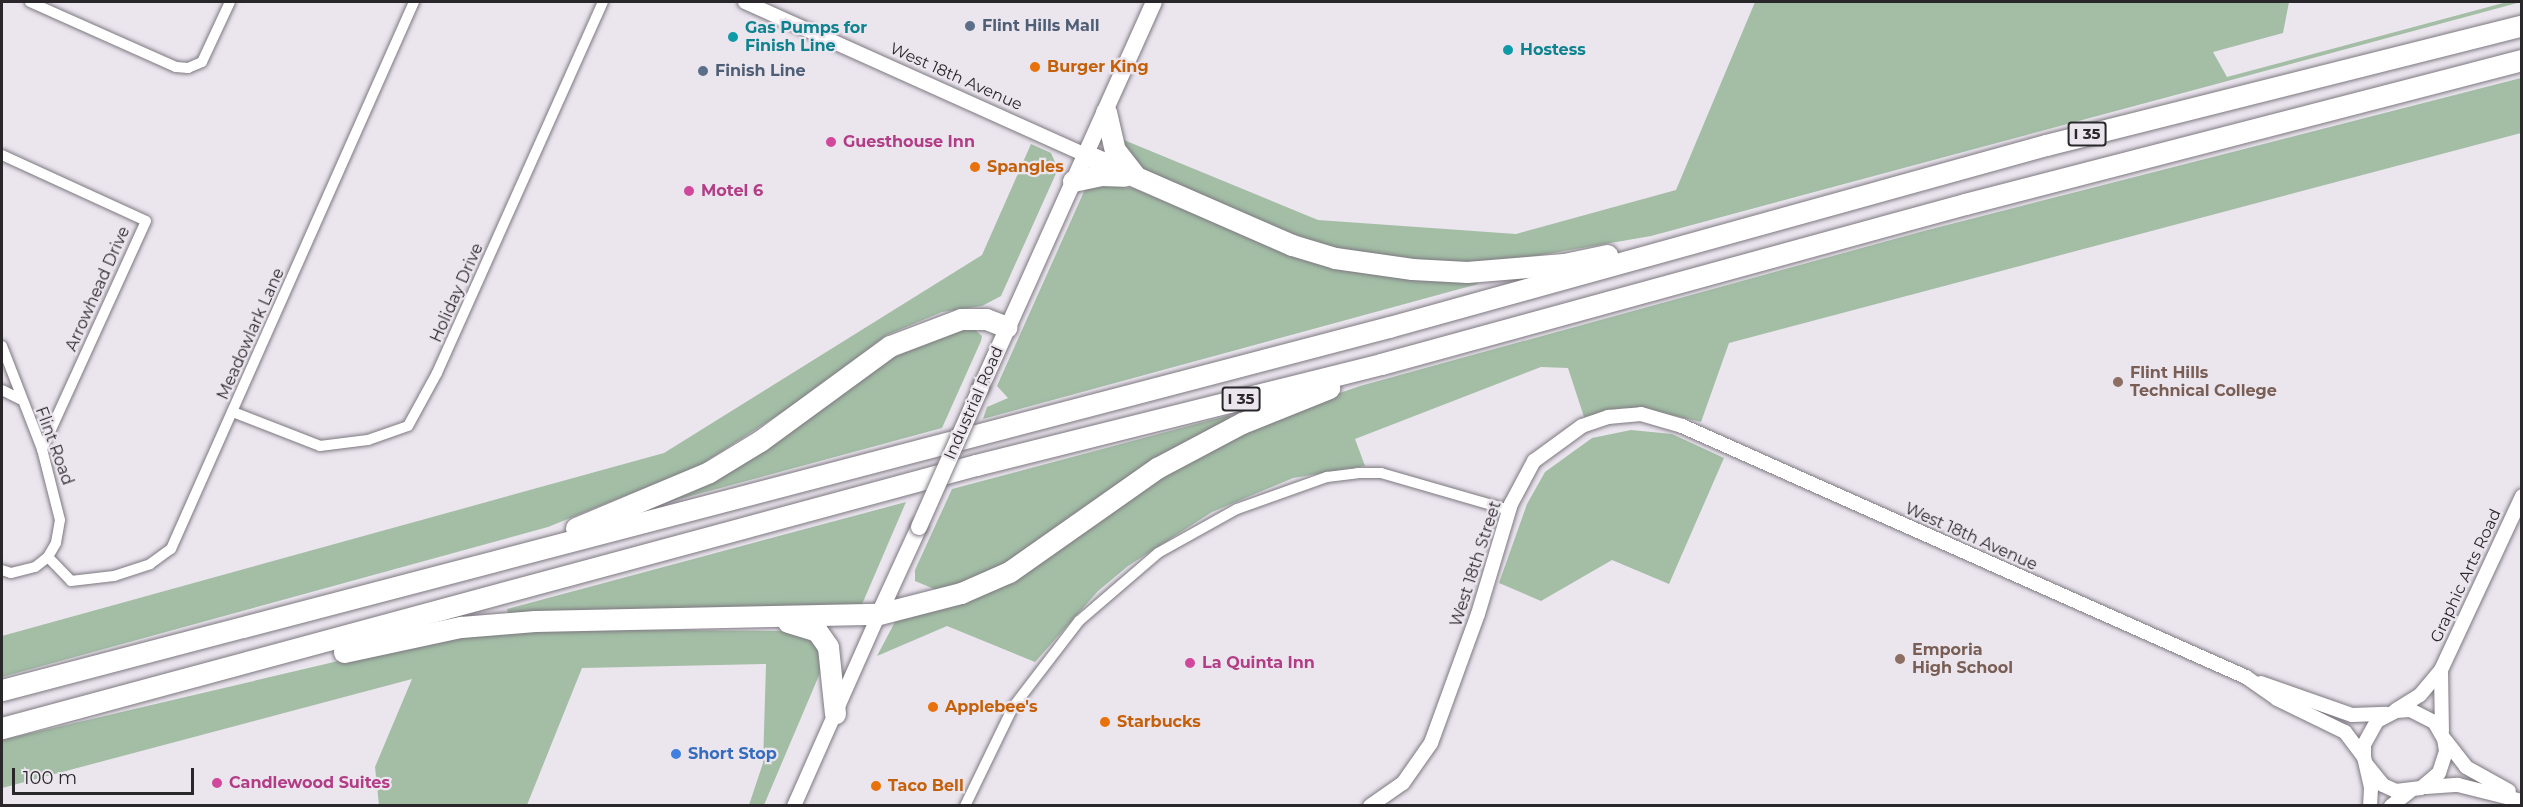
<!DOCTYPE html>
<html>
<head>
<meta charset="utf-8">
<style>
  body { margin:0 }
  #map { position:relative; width:2523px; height:807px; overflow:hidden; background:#ebe5ee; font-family:Montserrat,sans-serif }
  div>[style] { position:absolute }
  .green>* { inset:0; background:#a3bea5 }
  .roads { filter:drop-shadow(0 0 2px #7d7880) drop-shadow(0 0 2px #7d7880) }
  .minor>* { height:10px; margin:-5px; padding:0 5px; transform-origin:5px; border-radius:5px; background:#fff }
  .tertiary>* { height:14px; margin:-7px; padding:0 7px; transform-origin:7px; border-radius:7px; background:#fff }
  .secondary>* { height:16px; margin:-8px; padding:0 8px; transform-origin:8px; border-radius:8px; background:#fff }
  .motorway>* { height:21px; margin:-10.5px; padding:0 10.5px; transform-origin:10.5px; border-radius:10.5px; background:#fff }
  .bridges { filter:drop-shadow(0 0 2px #7d7880) drop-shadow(0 0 2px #7d7880) }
  .secondary-bridge>* { height:16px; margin:-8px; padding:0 8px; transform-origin:8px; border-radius:8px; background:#fff }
  .dots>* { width:16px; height:16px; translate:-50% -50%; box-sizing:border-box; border:3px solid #ebe5ee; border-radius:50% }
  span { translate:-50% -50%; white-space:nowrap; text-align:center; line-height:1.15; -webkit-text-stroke:4.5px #ebe5ee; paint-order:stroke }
  .shield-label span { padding:2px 4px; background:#ebe5ee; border:2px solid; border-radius:4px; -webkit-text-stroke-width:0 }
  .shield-label { font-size:15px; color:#29272a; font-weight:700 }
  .service-label { font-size:16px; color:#4e5e75; font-weight:700 }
  .left { translate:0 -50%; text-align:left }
  .culture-label { font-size:16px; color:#0d838f; font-weight:700 }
  .food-label { font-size:16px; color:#c56008; font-weight:700 }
  .street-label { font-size:16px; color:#29272a }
  .hotel-label { font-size:16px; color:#b23c85; font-weight:700 }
  .education-label { font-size:16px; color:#785e54; font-weight:700 }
  .shop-label { font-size:16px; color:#366cbe; font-weight:700 }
  .frame { position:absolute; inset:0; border:3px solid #29272a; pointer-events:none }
  .scale { position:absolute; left:12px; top:768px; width:182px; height:27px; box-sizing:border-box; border:3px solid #29272a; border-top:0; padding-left:8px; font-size:18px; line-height:21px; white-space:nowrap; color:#29272a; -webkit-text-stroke:4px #ebe5ee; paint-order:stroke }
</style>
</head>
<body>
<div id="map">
  <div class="green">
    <div style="clip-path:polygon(1755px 2px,2289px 2px,2283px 33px,2213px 52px,2227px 77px,2507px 2px,2521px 2px,1651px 236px,1518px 259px,1441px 263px,1373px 256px,1315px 243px,1140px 171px,1119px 138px,1318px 220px,1516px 234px,1676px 190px)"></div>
    <div style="clip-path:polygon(2521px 78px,2521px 133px,1729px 343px,1701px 422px,1641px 408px,1622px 408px,1584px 417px,1568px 368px,1541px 367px,1355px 439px,1365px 466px,1293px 478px,1212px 512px,1128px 566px,1098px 591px,1035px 662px,947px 626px,877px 656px,896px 620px,992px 591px,1028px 572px,1167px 470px,1291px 410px,1360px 386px,1920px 232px)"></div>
    <div style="clip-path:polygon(1031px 144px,1051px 153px,1058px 169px,1001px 296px,982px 306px,942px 312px,887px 335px,795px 404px,699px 466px,548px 527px,2px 677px,2px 636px,664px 453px,982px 255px)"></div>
    <div style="clip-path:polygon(1092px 184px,1133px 188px,1239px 233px,1477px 279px,1478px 284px,983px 419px,987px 407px,1008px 398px,997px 386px,1086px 187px)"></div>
    <div style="clip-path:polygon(973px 328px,982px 336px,981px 341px,942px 428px,665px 503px,664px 498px,808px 413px,931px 331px)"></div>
    <div style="clip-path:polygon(1230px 415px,1231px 421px,1015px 562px,939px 591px,915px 581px,915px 570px,952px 489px)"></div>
    <div style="clip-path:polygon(1631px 430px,1672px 434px,1724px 458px,1669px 584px,1612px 560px,1541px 601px,1499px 583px,1527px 504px,1545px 472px,1592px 438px)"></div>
    <div style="clip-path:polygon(906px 502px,860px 609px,509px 616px,507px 609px)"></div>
    <div style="clip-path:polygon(535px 629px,792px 631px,816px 644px,822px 665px,820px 673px,764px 805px,749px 805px,763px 763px,766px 664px,582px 668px,527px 805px,379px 805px,375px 767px,412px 679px,2px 788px,2px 740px,428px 640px)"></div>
  </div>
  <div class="roads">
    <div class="minor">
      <div style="left:30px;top:2px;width:160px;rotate:24deg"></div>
      <div style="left:176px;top:67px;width:12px;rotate:5deg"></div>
      <div style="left:188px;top:68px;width:15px;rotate:-23deg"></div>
      <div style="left:202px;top:62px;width:66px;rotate:-65deg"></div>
      <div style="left:2px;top:155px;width:158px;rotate:24.6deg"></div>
      <div style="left:146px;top:221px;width:251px;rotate:114.5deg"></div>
      <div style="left:2px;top:346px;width:110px;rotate:68.8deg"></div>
      <div style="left:42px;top:449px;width:73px;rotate:75.8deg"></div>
      <div style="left:60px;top:520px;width:23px;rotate:100deg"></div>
      <div style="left:56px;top:543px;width:16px;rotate:120deg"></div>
      <div style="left:48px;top:557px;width:16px;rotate:142deg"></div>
      <div style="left:35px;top:567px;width:25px;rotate:166deg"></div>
      <div style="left:11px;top:573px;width:9px;rotate:-162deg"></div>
      <div style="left:2px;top:390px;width:20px;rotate:27deg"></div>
      <div style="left:233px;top:412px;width:93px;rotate:21.3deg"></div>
      <div style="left:320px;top:446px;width:48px;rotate:-7.1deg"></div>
      <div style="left:368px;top:440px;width:42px;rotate:-19.3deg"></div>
      <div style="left:408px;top:426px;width:60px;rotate:-61.3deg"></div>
      <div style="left:437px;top:373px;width:406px;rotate:-65.9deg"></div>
      <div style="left:48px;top:557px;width:33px;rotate:46deg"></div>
      <div style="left:71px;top:581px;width:43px;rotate:-6.6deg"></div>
      <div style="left:114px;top:576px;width:38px;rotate:-18deg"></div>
      <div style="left:150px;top:564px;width:26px;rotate:-36deg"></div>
      <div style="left:171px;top:549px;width:599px;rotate:-66.05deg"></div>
      <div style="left:965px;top:806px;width:110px;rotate:-64.1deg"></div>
      <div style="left:1013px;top:707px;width:108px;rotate:-52.5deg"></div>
      <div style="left:1079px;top:621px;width:104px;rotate:-40.7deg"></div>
      <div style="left:1158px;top:553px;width:90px;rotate:-29.1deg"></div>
      <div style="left:1237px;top:509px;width:96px;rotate:-19.6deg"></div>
      <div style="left:1327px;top:477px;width:31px;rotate:-7deg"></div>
      <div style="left:1358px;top:473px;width:23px"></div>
      <div style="left:1381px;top:473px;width:133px;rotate:16.1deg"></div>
    </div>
    <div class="tertiary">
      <div style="left:745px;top:2px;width:374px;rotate:24.2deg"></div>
      <div style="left:2441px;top:670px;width:61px;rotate:89.1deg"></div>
      <div style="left:2261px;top:683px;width:96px;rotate:19.4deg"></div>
      <div style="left:2352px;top:715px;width:34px;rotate:-2deg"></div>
      <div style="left:2396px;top:710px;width:28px;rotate:-32deg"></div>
      <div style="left:2420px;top:695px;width:33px;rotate:-50deg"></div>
      <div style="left:2441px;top:670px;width:192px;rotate:-65deg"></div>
      <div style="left:2446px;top:741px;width:33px;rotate:52deg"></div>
      <div style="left:2466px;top:767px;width:49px;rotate:29.2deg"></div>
      <div style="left:2366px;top:764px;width:27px;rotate:51deg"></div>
      <div style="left:2383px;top:785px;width:14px;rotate:25deg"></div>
      <div style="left:2396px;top:791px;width:25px;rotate:-7deg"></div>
      <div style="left:2421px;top:788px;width:23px;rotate:-40deg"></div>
      <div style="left:2439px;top:773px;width:23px;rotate:-72deg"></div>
      <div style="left:2446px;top:751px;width:12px;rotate:-99deg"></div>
      <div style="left:2444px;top:739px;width:20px;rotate:-120deg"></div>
      <div style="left:2434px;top:722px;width:27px;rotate:-153deg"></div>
      <div style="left:2410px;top:710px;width:14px;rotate:176deg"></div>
      <div style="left:2396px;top:711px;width:21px;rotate:152deg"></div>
      <div style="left:2377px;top:721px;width:26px;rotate:119deg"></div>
      <div style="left:2364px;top:744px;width:13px;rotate:90deg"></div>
      <div style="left:2364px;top:757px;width:32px;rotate:77deg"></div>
      <div style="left:2371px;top:788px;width:18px;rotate:93deg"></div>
      <div style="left:2426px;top:787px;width:32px;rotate:-4deg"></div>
      <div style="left:2458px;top:785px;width:66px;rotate:14deg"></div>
      <div style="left:794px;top:806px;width:210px;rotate:-66.1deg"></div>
      <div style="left:1370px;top:806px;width:40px;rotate:-34.9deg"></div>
      <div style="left:1403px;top:783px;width:49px;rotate:-55deg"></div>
      <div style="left:1431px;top:743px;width:137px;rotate:-70deg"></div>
      <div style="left:1478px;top:614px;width:115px;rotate:-73.3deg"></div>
      <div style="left:1511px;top:504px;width:49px;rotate:-61.9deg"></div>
      <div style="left:1534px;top:461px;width:59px;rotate:-36.1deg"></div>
      <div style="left:1582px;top:426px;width:28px;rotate:-19deg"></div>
      <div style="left:1608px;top:417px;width:33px;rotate:-5deg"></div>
      <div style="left:1641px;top:414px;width:43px;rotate:16.3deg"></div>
      <div style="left:1682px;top:426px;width:617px;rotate:23.99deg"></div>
      <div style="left:2246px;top:677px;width:38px;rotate:35deg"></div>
      <div style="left:2277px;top:699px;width:76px;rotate:25.9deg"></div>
      <div style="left:2345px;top:732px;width:31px;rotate:53deg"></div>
      <div style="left:2391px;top:806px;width:24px;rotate:-38deg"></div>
    </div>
    <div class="secondary">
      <div style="left:981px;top:387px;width:422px;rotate:-65.8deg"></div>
      <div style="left:879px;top:614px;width:96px;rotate:-65.3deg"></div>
    </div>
    <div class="motorway">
      <div style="left:1106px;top:112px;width:39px;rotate:77deg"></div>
      <div style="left:1115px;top:150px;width:31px;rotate:52deg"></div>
      <div style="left:1086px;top:155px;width:225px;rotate:23.6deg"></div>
      <div style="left:1292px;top:245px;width:45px;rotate:16.8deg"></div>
      <div style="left:1335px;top:258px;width:78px;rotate:8.1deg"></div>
      <div style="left:1412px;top:269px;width:55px;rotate:3.1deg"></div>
      <div style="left:1467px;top:272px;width:97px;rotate:-4.7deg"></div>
      <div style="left:1564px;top:264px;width:44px;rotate:-11.8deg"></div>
      <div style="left:1073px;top:181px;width:29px;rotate:-12deg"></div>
      <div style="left:1101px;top:175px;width:23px;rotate:2deg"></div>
      <div style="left:576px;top:528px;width:144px;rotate:-22.8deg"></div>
      <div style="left:709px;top:472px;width:60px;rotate:-31.3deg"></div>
      <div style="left:760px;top:441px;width:161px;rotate:-36.2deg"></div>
      <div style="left:890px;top:346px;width:76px;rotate:-20.8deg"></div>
      <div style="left:961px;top:319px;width:25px"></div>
      <div style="left:986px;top:319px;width:22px;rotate:21deg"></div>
      <div style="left:788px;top:622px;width:30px;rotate:17deg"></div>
      <div style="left:817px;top:631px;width:19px;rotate:55deg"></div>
      <div style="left:828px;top:647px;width:67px;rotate:84deg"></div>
      <div style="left:344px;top:652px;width:120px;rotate:-12.1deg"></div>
      <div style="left:461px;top:627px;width:74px;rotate:-4.6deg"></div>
      <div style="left:535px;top:621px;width:344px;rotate:-1.2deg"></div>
      <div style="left:879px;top:614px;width:85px;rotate:-14.4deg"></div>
      <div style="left:961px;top:593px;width:52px;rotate:-23.6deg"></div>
      <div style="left:1009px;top:572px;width:181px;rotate:-35.1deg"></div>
      <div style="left:1157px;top:468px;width:96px;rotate:-27.9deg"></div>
      <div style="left:1242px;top:423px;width:94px;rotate:-21.9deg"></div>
      <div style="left:2px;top:690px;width:1434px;rotate:-14.67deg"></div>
      <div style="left:1389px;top:327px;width:682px;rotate:-15.48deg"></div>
      <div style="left:2046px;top:145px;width:491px;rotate:-14.1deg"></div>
      <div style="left:2px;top:728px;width:1009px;rotate:-15.11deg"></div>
      <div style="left:976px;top:465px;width:417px;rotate:-14deg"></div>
      <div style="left:1381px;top:364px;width:606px;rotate:-15.32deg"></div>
      <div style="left:1965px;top:204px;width:575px;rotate:-14.5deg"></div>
    </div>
  </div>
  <div class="bridges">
    <div class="secondary-bridge">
      <div style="left:919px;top:527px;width:153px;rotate:-66.1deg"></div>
    </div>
  </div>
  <div class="dots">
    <div style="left:970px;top:26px;background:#5c6f8a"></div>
    <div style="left:733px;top:37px;background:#0f9aa8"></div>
    <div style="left:1508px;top:50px;background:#0f9aa8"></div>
    <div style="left:1035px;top:67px;background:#e8710a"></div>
    <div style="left:703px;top:71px;background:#5c6f8a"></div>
    <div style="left:831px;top:142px;background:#d1479c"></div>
    <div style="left:975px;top:167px;background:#e8710a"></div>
    <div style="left:689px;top:191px;background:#d1479c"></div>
    <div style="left:2118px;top:382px;background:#8d6e63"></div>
    <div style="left:1900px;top:659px;background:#8d6e63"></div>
    <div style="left:1190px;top:663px;background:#d1479c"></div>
    <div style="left:933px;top:707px;background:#e8710a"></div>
    <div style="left:1105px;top:722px;background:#e8710a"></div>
    <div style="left:676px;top:754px;background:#3f7fe0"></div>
    <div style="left:217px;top:783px;background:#d1479c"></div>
    <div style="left:876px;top:786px;background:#e8710a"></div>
  </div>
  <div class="shield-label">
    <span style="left:2087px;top:134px">I 35</span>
    <span style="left:1241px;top:399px">I 35</span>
  </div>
  <div class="service-label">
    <span class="left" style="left:982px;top:26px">Flint Hills Mall</span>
    <span class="left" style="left:715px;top:71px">Finish Line</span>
  </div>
  <div class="culture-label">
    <span class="left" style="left:745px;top:37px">Gas Pumps for<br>Finish Line</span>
    <span class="left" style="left:1520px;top:50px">Hostess</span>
  </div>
  <div class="food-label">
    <span class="left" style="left:1047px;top:67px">Burger King</span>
    <span class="left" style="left:987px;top:167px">Spangles</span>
    <span class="left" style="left:945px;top:707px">Applebee's</span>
    <span class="left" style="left:1117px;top:722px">Starbucks</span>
    <span class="left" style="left:888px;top:786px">Taco Bell</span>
  </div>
  <div class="street-label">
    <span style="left:956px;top:77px;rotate:24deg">West 18th Avenue</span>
    <span style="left:98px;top:289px;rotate:-66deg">Arrowhead Drive</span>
    <span style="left:457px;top:293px;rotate:-66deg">Holiday Drive</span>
    <span style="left:251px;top:334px;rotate:-66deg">Meadowlark Lane</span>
    <span style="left:974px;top:403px;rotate:-66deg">Industrial Road</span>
    <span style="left:54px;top:446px;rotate:70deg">Flint Road</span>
    <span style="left:1971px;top:537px;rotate:24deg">West 18th Avenue</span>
    <span style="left:1476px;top:564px;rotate:-72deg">West 18th Street</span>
    <span style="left:2466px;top:576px;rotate:-65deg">Graphic Arts Road</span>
  </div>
  <div class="hotel-label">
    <span class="left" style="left:843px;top:142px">Guesthouse Inn</span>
    <span class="left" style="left:701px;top:191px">Motel 6</span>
    <span class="left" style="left:1202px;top:663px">La Quinta Inn</span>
    <span class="left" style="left:229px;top:783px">Candlewood Suites</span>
  </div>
  <div class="education-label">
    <span class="left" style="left:2130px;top:382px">Flint Hills<br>Technical College</span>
    <span class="left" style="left:1912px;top:659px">Emporia<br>High School</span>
  </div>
  <div class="shop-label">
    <span class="left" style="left:688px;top:754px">Short Stop</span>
  </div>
  <div class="frame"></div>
  <div class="scale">100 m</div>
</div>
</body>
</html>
